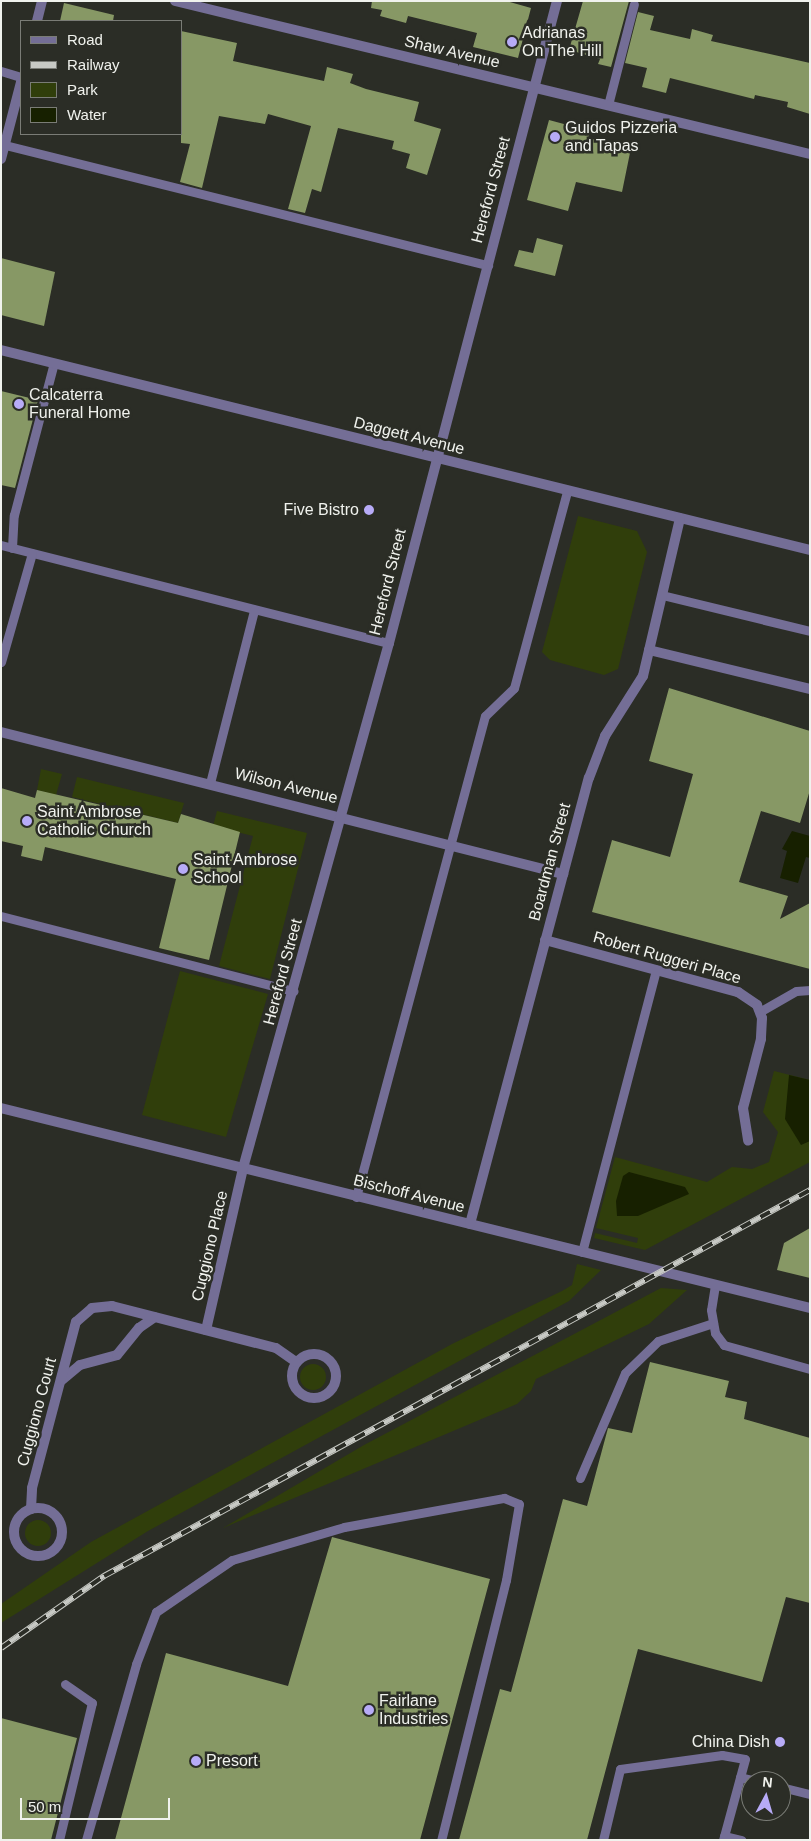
<!DOCTYPE html>
<html>
<head>
<meta charset="utf-8">
<style>
  body { margin:0 }
  #map { position:relative; width:811px; height:1841px; overflow:hidden; background:#2b2d26; font-family:Helvetica,sans-serif }
  div>[style] { position:absolute }
  .green>* { inset:0; background:#303e0b }
  .round { border-radius:50% }
  .water>* { inset:0; background:#172000 }
  .building>* { inset:0; background:#879865 }
  .service>* { height:9px; margin:-4.5px; padding:0 4.5px; transform-origin:4.5px; border-radius:4.5px; background:#746e96 }
  .minor>* { height:10px; margin:-5px; padding:0 5px; transform-origin:5px; border-radius:5px; background:#746e96 }
  .minor>.ring { margin:-5px; padding:0; box-sizing:content-box; background:none; border:10px solid #746e96; border-radius:50% }
  .tertiary>* { height:10px; margin:-5px; padding:0 5px; transform-origin:5px; border-radius:5px; background:#746e96 }
  .rail>* { height:5.5px; margin-top:-2.75px; transform-origin:0; background:repeating-linear-gradient(90deg,#2b2d26 0 11px,#c7c9c4 0 22px); box-sizing:border-box; border-block:1px solid #c7c9c4 }
  .dots>* { width:14px; height:14px; translate:-50% -50%; box-sizing:border-box; border:2px solid #2b2d26; border-radius:50% }
  span { translate:-50% -50%; white-space:nowrap; text-align:center; line-height:1.15; -webkit-text-stroke:5px #2b2d26; paint-order:stroke }
  .poi-label { font-size:16px; color:#f0f2ed }
  .left { translate:0 -50%; text-align:left }
  .right { translate:-100% -50%; text-align:right }
  .street-label { font-size:16px; color:#f0f2ed }
  .frame { position:absolute; inset:0; border:2px solid #f0f2ed; pointer-events:none }
  .legend { position:absolute; left:20px; top:20px; width:162px; height:115px; box-sizing:border-box; background:#2b2d26; border:1px solid #7a7c76; margin:0; padding:6px 9px; list-style:none; font-size:15px; color:#f0f2ed }
  .legend li { display:flex; align-items:center; gap:10px; height:25px }
  .legend b { width:25px; border:1px solid #7a7c76 }
  .north { position:absolute; left:741px; top:1771px; width:50px; height:50px; box-sizing:border-box; background:#2b2d26; border:1px solid #7a7c76; border-radius:50%; rotate:6deg; font-size:14px; font-weight:700; line-height:20px; text-align:center; color:#f0f2ed }
  .north::after { content:''; display:block; margin:auto; width:18px; height:22px; background:#b7abf7; clip-path:polygon(50% 0,100% 100%,50% 72%,0 100%) }
  .scale { position:absolute; left:20px; top:1798px; width:150px; height:22px; box-sizing:border-box; border:2px solid #f0f2ed; border-top:0; padding-left:6px; font-size:15px; line-height:18px; white-space:nowrap; color:#f0f2ed; -webkit-text-stroke:4px #2b2d26; paint-order:stroke }
</style>
</head>
<body>
<div id="map">
  <div class="green">
    <div style="clip-path:polygon(578px 516px,637px 531px,647px 552px,618px 669px,604px 675px,550px 660px,542px 652px)"></div>
    <div style="clip-path:polygon(41px 769px,62px 774px,56px 795px,37px 790px)"></div>
    <div style="clip-path:polygon(77px 777px,184px 803px,178px 823px,72px 797px)"></div>
    <div style="clip-path:polygon(217px 811px,307px 833px,270px 979px,219px 966px,253px 836px,213px 826px)"></div>
    <div style="clip-path:polygon(180px 971px,268px 994px,226px 1137px,142px 1115px)"></div>
    <div style="clip-path:polygon(774px 1071px,810px 1080px,810px 1162px,645px 1250px,594px 1238px,595px 1233px,637px 1243px,638px 1238px,596px 1228px,615px 1157px,707px 1182px,732px 1167px,752px 1169px,769px 1162px,778px 1132px,763px 1112px)"></div>
    <div style="clip-path:polygon(577px 1264px,601px 1270px,569px 1301px,148px 1531px,1px 1623px,1px 1604px,91px 1542px,452px 1344px,562px 1291px,572px 1285px)"></div>
    <div style="clip-path:polygon(661px 1288px,687px 1290px,649px 1324px,536px 1379px,531px 1391px,517px 1404px,223px 1528px,364px 1445px)"></div>
    <div class="round" style="left:300px;top:1364px;width:26px;height:26px"></div>
    <div class="round" style="left:25px;top:1520px;width:26px;height:26px"></div>
  </div>
  <div class="water">
    <div style="clip-path:polygon(792px 831px,810px 836px,810px 858px,806px 857px,798px 883px,780px 878px,787px 851px,782px 849px)"></div>
    <div style="clip-path:polygon(789px 1075px,810px 1080px,810px 1141px,801px 1145px,785px 1119px)"></div>
    <div style="clip-path:polygon(629px 1172px,685px 1187px,689px 1194px,638px 1216px,617px 1216px,616px 1201px,623px 1176px)"></div>
  </div>
  <div class="building">
    <div style="clip-path:polygon(372px 1px,506px 1px,531px 8px,518px 58px,473px 47px,477px 33px,408px 16px,406px 23px,380px 16px,382px 10px,371px 8px)"></div>
    <div style="clip-path:polygon(583px 1px,629px 1px,611px 67px,598px 64px,600px 59px,569px 50px)"></div>
    <div style="clip-path:polygon(64px 3px,114px 15px,113px 21px,60px 21px)"></div>
    <div style="clip-path:polygon(638px 12px,654px 16px,650px 30px,690px 39px,692px 29px,713px 35px,711px 41px,810px 63px,810px 114px,787px 107px,788px 102px,755px 95px,754px 99px,670px 78px,666px 93px,642px 87px,647px 68px,625px 63px)"></div>
    <div style="clip-path:polygon(181px 31px,237px 43px,233px 61px,324px 81px,327px 67px,353px 74px,350px 83px,366px 89px,419px 102px,414px 121px,441px 129px,427px 175px,406px 168px,410px 154px,392px 149px,394px 141px,338px 128px,321px 192px,312px 189px,305px 213px,288px 209px,311px 126px,268px 114px,265px 124px,219px 116px,202px 188px,180px 182px,190px 144px,181px 143px)"></div>
    <div style="clip-path:polygon(549px 120px,590px 131px,588px 138px,631px 148px,622px 192px,576px 182px,568px 211px,527px 200px)"></div>
    <div style="clip-path:polygon(537px 238px,563px 245px,555px 276px,514px 266px,519px 250px,533px 253px)"></div>
    <div style="clip-path:polygon(1px 258px,55px 272px,44px 326px,1px 315px)"></div>
    <div style="clip-path:polygon(1px 391px,38px 400px,15px 488px,1px 485px)"></div>
    <div style="clip-path:polygon(669px 688px,810px 731px,810px 790px,800px 823px,761px 811px,739px 882px,788px 896px,780px 919px,810px 903px,810px 969px,592px 912px,612px 840px,670px 857px,693px 774px,649px 761px)"></div>
    <div style="clip-path:polygon(1px 788px,35px 798px,37px 790px,178px 823px,181px 814px,240px 832px,209px 960px,159px 948px,176px 879px,45px 847px,42px 861px,21px 856px,23px 846px,1px 841px)"></div>
    <div style="clip-path:polygon(810px 1228px,810px 1278px,777px 1270px,784px 1243px)"></div>
    <div style="clip-path:polygon(650px 1362px,729px 1381px,725px 1397px,747px 1402px,744px 1419px,810px 1438px,810px 1603px,786px 1597px,762px 1682px,638px 1649px,587px 1840px,459px 1840px,500px 1689px,511px 1692px,563px 1499px,587px 1506px,608px 1428px,632px 1433px)"></div>
    <div style="clip-path:polygon(332px 1537px,490px 1579px,420px 1840px,115px 1840px,166px 1653px,288px 1686px)"></div>
    <div style="clip-path:polygon(1px 1718px,77px 1738px,51px 1840px,1px 1840px)"></div>
  </div>
  <div class="service">
    <div style="left:1px;top:71px;width:21px;rotate:17deg"></div>
    <div style="left:608px;top:105px;width:104px;rotate:-75.6deg"></div>
    <div style="left:5px;top:145px;width:498px;rotate:14deg"></div>
    <div style="left:1px;top:545px;width:400px;rotate:14.2deg"></div>
    <div style="left:12px;top:548px;width:33px;rotate:-87deg"></div>
    <div style="left:14px;top:515px;width:157px;rotate:-75.3deg"></div>
    <div style="left:662px;top:595px;width:152px;rotate:13.7deg"></div>
    <div style="left:1px;top:662px;width:113px;rotate:-74.1deg"></div>
    <div style="left:210px;top:783px;width:179px;rotate:-75.7deg"></div>
    <div style="left:1px;top:916px;width:302px;rotate:14.4deg"></div>
    <div style="left:761px;top:1011px;width:40px;rotate:-29.7deg"></div>
    <div style="left:796px;top:991px;width:14px;rotate:-4deg"></div>
    <div style="left:356px;top:1197px;width:498px;rotate:-75deg"></div>
    <div style="left:485px;top:716px;width:40px;rotate:-44deg"></div>
    <div style="left:514px;top:688px;width:204px;rotate:-74.9deg"></div>
    <div style="left:582px;top:1252px;width:292px;rotate:-75.3deg"></div>
    <div style="left:715px;top:1285px;width:25px;rotate:99deg"></div>
    <div style="left:711px;top:1310px;width:23px;rotate:80deg"></div>
    <div style="left:715px;top:1333px;width:15px;rotate:53deg"></div>
    <div style="left:724px;top:1345px;width:89px;rotate:15.6deg"></div>
    <div style="left:580px;top:1478px;width:114px;rotate:-66.8deg"></div>
    <div style="left:625px;top:1373px;width:46px;rotate:-44.1deg"></div>
    <div style="left:658px;top:1341px;width:58px;rotate:-18.1deg"></div>
    <div style="left:740px;top:1777px;width:16px;rotate:14deg"></div>
    <div style="left:781px;top:1787px;width:30px;rotate:14deg"></div>
    <div style="left:724px;top:1836px;width:18px;rotate:13deg"></div>
    <div style="left:59px;top:1840px;width:141px;rotate:-76.5deg"></div>
    <div style="left:92px;top:1703px;width:33px;rotate:-145deg"></div>
    <div style="left:86px;top:1840px;width:183px;rotate:-74.1deg"></div>
    <div style="left:136px;top:1664px;width:56px;rotate:-69deg"></div>
    <div style="left:156px;top:1612px;width:92px;rotate:-34.4deg"></div>
    <div style="left:232px;top:1560px;width:117px;rotate:-16.4deg"></div>
    <div style="left:344px;top:1527px;width:163px;rotate:-10.3deg"></div>
    <div style="left:504px;top:1498px;width:16px;rotate:22deg"></div>
    <div style="left:519px;top:1504px;width:77px;rotate:99.7deg"></div>
    <div style="left:506px;top:1580px;width:268px;rotate:104deg"></div>
    <div style="left:603px;top:1840px;width:73px;rotate:-76.5deg"></div>
    <div style="left:620px;top:1769px;width:103px;rotate:-7.8deg"></div>
    <div style="left:722px;top:1755px;width:23px;rotate:10deg"></div>
    <div style="left:745px;top:1759px;width:84px;rotate:105.2deg"></div>
  </div>
  <div class="minor">
    <div style="left:37px;top:21px;width:21px;rotate:-76deg"></div>
    <div style="left:1px;top:159px;width:80px;rotate:-75.4deg"></div>
    <div style="left:1px;top:350px;width:833px;rotate:13.89deg"></div>
    <div style="left:649px;top:650px;width:166px;rotate:13.6deg"></div>
    <div style="left:1px;top:732px;width:580px;rotate:14.18deg"></div>
    <div style="left:545px;top:940px;width:200px;rotate:15.1deg"></div>
    <div style="left:738px;top:992px;width:23px;rotate:34deg"></div>
    <div style="left:757px;top:1005px;width:14px;rotate:69deg"></div>
    <div style="left:762px;top:1018px;width:21px;rotate:93deg"></div>
    <div style="left:761px;top:1039px;width:71px;rotate:104.6deg"></div>
    <div style="left:743px;top:1108px;width:33px;rotate:81deg"></div>
    <div style="left:1px;top:1108px;width:833px;rotate:13.89deg"></div>
    <div style="left:470px;top:1224px;width:462px;rotate:-75.1deg"></div>
    <div style="left:589px;top:778px;width:45px;rotate:-69.1deg"></div>
    <div style="left:605px;top:736px;width:71px;rotate:-57.7deg"></div>
    <div style="left:643px;top:676px;width:162px;rotate:-76.8deg"></div>
    <div style="left:206px;top:1330px;width:166px;rotate:-77.1deg"></div>
    <div style="left:243px;top:1168px;width:545px;rotate:-74.46deg"></div>
    <div style="left:389px;top:643px;width:664px;rotate:-75.34deg"></div>
    <div class="ring" style="left:292px;top:1354px;width:34px;height:34px"></div>
    <div style="left:62px;top:1380px;width:23px;rotate:-40deg"></div>
    <div style="left:80px;top:1365px;width:38px;rotate:-15deg"></div>
    <div style="left:117px;top:1355px;width:35px;rotate:-51deg"></div>
    <div style="left:139px;top:1328px;width:19px;rotate:-35deg"></div>
    <div class="ring" style="left:14px;top:1508px;width:38px;height:38px"></div>
    <div style="left:31px;top:1509px;width:21px;rotate:-87deg"></div>
    <div style="left:32px;top:1488px;width:172px;rotate:-75.2deg"></div>
    <div style="left:76px;top:1322px;width:21px;rotate:-41deg"></div>
    <div style="left:92px;top:1308px;width:20px;rotate:-6deg"></div>
    <div style="left:112px;top:1306px;width:169px;rotate:14.4deg"></div>
    <div style="left:276px;top:1348px;width:24px;rotate:35deg"></div>
  </div>
  <div class="tertiary">
    <div style="left:175px;top:1px;width:653px;rotate:13.55deg"></div>
  </div>
  <div class="rail">
    <div style="left:1px;top:1648px;width:126px;rotate:-35deg"></div>
    <div style="left:104px;top:1576px;width:805px;rotate:-28.67deg"></div>
  </div>
  <div class="dots">
    <div style="left:512px;top:42px;background:#b7abf7"></div>
    <div style="left:555px;top:137px;background:#b7abf7"></div>
    <div style="left:19px;top:404px;background:#b7abf7"></div>
    <div style="left:369px;top:510px;background:#b7abf7"></div>
    <div style="left:27px;top:821px;background:#b7abf7"></div>
    <div style="left:183px;top:869px;background:#b7abf7"></div>
    <div style="left:369px;top:1710px;background:#b7abf7"></div>
    <div style="left:780px;top:1742px;background:#b7abf7"></div>
    <div style="left:196px;top:1761px;background:#b7abf7"></div>
  </div>
  <div class="poi-label">
    <span class="left" style="left:522px;top:42px">Adrianas<br>On The Hill</span>
    <span class="left" style="left:565px;top:137px">Guidos Pizzeria<br>and Tapas</span>
    <span class="left" style="left:29px;top:404px">Calcaterra<br>Funeral Home</span>
    <span class="right" style="left:359px;top:510px">Five Bistro</span>
    <span class="left" style="left:37px;top:821px">Saint Ambrose<br>Catholic Church</span>
    <span class="left" style="left:193px;top:869px">Saint Ambrose<br>School</span>
    <span class="left" style="left:379px;top:1710px">Fairlane<br>Industries</span>
    <span class="right" style="left:770px;top:1742px">China Dish</span>
    <span class="left" style="left:206px;top:1761px">Presort</span>
  </div>
  <div class="street-label">
    <span style="left:452px;top:52px;rotate:13deg">Shaw Avenue</span>
    <span style="left:491px;top:190px;rotate:-75deg">Hereford Street</span>
    <span style="left:409px;top:436px;rotate:14deg">Daggett Avenue</span>
    <span style="left:388px;top:582px;rotate:-76deg">Hereford Street</span>
    <span style="left:286px;top:786px;rotate:14deg">Wilson Avenue</span>
    <span style="left:550px;top:862px;rotate:-75deg">Boardman Street</span>
    <span style="left:667px;top:958px;rotate:16deg">Robert Ruggeri Place</span>
    <span style="left:283px;top:972px;rotate:-75deg">Hereford Street</span>
    <span style="left:409px;top:1194px;rotate:14deg">Bischoff Avenue</span>
    <span style="left:210px;top:1246px;rotate:-77deg">Cuggiono Place</span>
    <span style="left:37px;top:1412px;rotate:-75deg">Cuggiono Court</span>
  </div>
  <div class="frame"></div>
  <ul class="legend">
  <li><b style="height:6px;background:#746e96"></b>Road</li>
  <li><b style="height:6px;background:#c7c9c4"></b>Railway</li>
  <li><b style="height:14px;background:#303e0b"></b>Park</li>
  <li><b style="height:14px;background:#172000"></b>Water</li>
  </ul>
  <div class="north">N</div>
  <div class="scale">50 m</div>
</div>
</body>
</html>
